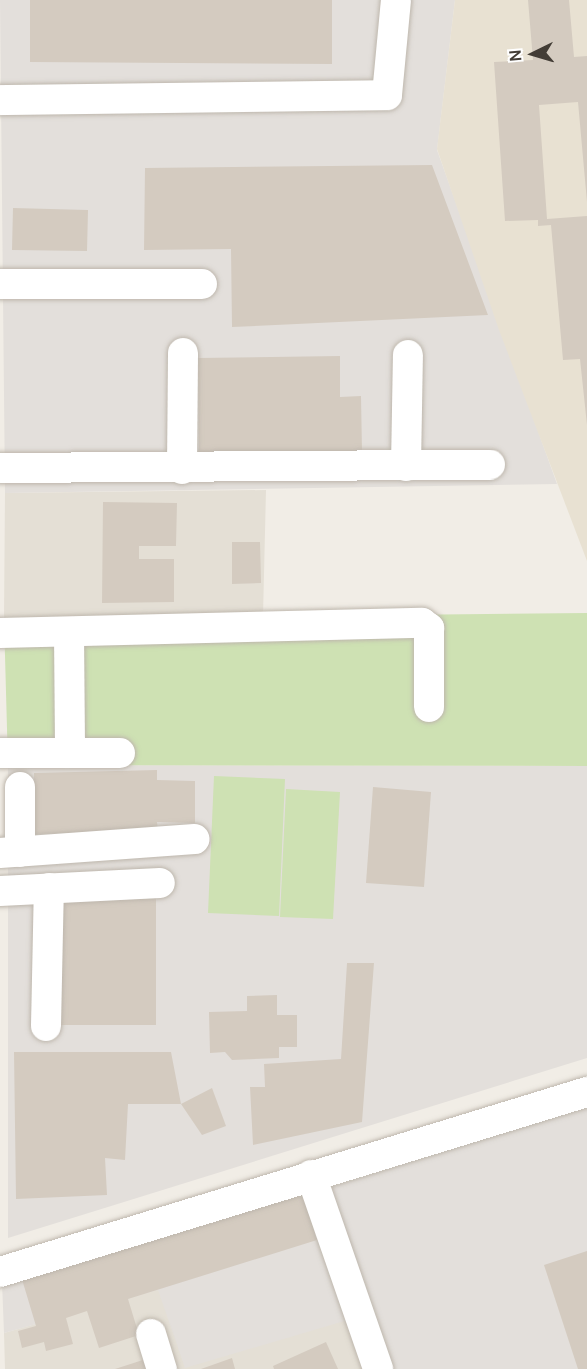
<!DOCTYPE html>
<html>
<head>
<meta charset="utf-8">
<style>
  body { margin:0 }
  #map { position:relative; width:587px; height:1369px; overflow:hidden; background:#f1ede6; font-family:Manrope,sans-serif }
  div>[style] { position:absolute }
  .residential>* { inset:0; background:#e4dfd5 }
  .industrial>* { inset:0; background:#e3dfdb }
  .education>* { inset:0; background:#e8e1d2 }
  .green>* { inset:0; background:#cee1b3 }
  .building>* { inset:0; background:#d4cbc0 }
  .roads { filter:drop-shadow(0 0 2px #beb7ad) drop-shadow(0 0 2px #beb7ad) }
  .minor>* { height:30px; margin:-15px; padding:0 15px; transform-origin:15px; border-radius:15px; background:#fff }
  span { translate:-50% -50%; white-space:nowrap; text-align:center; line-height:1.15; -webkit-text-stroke:4.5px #fff; paint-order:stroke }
  .north { position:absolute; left:503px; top:24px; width:60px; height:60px; -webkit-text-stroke:4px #fff; paint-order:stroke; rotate:265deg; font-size:16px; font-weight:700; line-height:24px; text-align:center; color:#433d36 }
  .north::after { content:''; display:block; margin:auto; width:21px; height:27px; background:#433d36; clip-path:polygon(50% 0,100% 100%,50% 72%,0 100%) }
</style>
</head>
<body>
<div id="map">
  <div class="residential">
    <div style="clip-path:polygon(266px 490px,263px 616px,4px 618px,5px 493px)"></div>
    <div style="clip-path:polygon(158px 1289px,368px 1314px,387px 1369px,5px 1369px,4px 1333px)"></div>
  </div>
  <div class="industrial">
    <div style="clip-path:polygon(0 0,455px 0,437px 150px,557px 484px,5px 493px)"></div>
    <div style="clip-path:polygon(8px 765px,587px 766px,587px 1058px,8px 1238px)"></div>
    <div style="clip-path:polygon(587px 1106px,587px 1369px,387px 1369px,368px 1314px,185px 1368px,158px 1290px,4px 1333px,2px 1282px,325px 1189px)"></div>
  </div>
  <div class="education">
    <div style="clip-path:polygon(455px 0,587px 0,587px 561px,499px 330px,437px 149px)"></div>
  </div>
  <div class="green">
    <div style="clip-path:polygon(587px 613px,587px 766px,8px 765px,4px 619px)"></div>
    <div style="clip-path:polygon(214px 776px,285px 779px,279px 916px,208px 913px)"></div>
    <div style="clip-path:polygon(286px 789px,340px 792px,333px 919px,280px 917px)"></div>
  </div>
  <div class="building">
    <div style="clip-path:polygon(30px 0,332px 0,332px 64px,30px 62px)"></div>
    <div style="clip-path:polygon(528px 0,569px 0,574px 57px,587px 56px,587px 202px,578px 102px,539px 105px,547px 219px,587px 216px,587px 425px,580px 359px,563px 360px,551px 225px,538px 226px,538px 220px,505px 221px,494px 62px,533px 60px)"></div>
    <div style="clip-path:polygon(432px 165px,488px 315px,232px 327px,231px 249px,144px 250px,145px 168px)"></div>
    <div style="clip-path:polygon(13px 208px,88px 210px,87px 251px,12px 250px)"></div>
    <div style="clip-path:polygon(340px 356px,340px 397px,361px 396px,362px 452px,199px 454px,198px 358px)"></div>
    <div style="clip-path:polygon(103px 502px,177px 503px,176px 546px,139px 546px,139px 559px,174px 559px,174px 602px,102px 603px)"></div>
    <div style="clip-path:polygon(232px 542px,260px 542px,261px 583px,232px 584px)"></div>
    <div style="clip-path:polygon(157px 770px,157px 780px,195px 781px,195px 823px,157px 822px,158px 831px,35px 834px,34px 773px)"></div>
    <div style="clip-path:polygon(373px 787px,431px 792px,424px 887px,366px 883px)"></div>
    <div style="clip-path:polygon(61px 896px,156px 896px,156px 1025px,61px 1025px)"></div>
    <div style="clip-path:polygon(347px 963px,374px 963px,362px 1122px,253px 1145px,250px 1087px,265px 1087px,264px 1064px,341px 1059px)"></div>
    <div style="clip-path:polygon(277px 995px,277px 1015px,297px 1015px,297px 1047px,279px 1047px,279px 1058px,232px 1060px,225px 1052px,210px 1053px,209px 1012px,247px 1011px,247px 996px)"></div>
    <div style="clip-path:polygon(14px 1052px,171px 1052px,181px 1104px,128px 1104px,125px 1160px,105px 1158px,107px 1195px,16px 1199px)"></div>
    <div style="clip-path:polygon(212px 1088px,226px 1126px,202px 1135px,181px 1104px)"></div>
    <div style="clip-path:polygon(301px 1188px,317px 1240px,128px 1299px,139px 1335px,99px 1348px,87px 1311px,66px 1318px,73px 1344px,46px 1351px,44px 1342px,22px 1348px,18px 1331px,36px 1326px,21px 1276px)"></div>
    <div style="clip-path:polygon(587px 1251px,587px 1369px,578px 1369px,544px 1265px)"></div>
    <div style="clip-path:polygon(326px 1342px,338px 1369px,274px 1369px,273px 1366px)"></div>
    <div style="clip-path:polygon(232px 1358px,235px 1369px,201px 1369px)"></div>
    <div style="clip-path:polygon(146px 1359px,149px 1369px,115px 1369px)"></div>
  </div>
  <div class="roads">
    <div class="minor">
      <div style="left:0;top:100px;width:387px;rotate:-0.7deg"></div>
      <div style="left:387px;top:95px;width:95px;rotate:-84.6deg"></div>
      <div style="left:0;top:284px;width:202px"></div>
      <div style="left:406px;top:466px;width:111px;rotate:-89deg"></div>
      <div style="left:0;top:468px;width:490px;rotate:-0.4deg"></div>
      <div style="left:182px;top:469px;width:116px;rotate:-89.5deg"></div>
      <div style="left:69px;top:632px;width:121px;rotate:89.5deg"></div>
      <div style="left:0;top:633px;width:422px;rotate:-1.4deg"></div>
      <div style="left:422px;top:623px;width:9px;rotate:36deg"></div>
      <div style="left:429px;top:628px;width:79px;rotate:90deg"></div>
      <div style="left:0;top:753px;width:120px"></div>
      <div style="left:20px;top:787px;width:65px;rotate:90deg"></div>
      <div style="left:0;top:853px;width:195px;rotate:-4.1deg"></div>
      <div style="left:0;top:891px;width:160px;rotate:-2.9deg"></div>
      <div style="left:46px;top:1026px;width:138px;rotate:-88.8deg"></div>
      <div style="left:311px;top:1175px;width:205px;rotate:70.9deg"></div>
      <div style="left:0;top:1272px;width:614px;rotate:-17.05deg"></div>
      <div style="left:151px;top:1334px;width:37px;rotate:73deg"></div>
    </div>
  </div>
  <div class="north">N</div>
</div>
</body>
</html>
